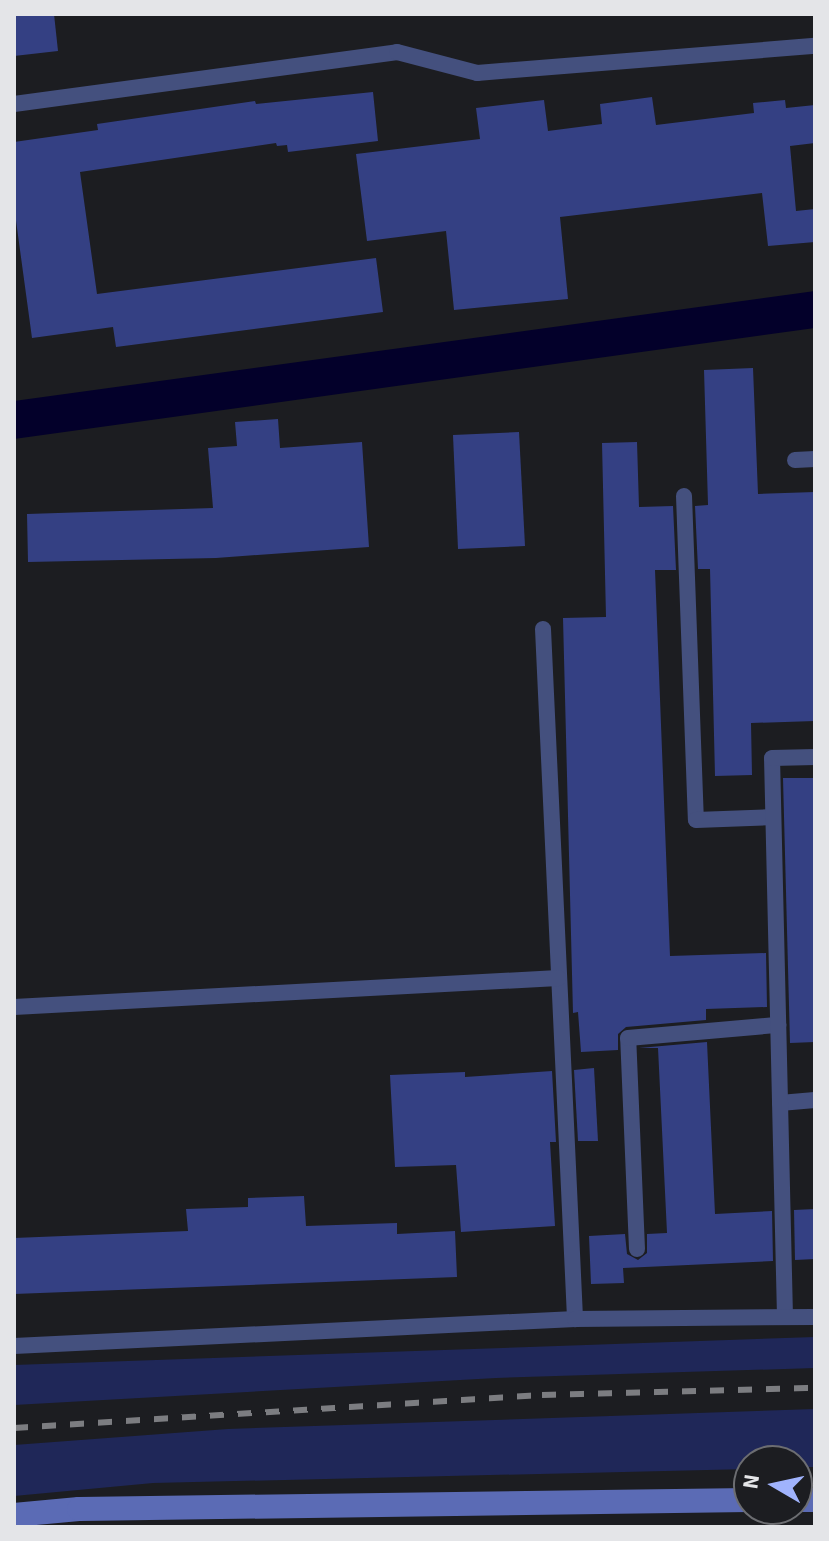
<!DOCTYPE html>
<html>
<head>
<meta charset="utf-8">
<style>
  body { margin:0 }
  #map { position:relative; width:829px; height:1541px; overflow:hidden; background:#1c1d21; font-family:"Source Sans 3",sans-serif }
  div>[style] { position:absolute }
  .green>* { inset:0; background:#1f2758 }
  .water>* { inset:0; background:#03002a }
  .building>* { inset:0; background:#344083 }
  .lane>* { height:16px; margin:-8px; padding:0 8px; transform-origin:8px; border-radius:8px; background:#44507e }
  .secondary>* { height:24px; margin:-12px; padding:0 12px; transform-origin:12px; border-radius:12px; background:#5b6bb5 }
  .rail>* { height:6px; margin-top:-3px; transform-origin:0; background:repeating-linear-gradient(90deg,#7c7d81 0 14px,transparent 0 28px) }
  span { translate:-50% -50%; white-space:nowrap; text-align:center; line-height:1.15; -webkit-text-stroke:7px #1c1d21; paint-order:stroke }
  .frame { position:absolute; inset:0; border:16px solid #e4e5e8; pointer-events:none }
  .north { position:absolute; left:733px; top:1445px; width:80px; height:80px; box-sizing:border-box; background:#1c1d21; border:2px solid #6c6d71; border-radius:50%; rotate:279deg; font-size:22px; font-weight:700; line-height:32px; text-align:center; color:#e4e5e8 }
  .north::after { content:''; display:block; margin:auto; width:28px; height:36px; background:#a0b3fd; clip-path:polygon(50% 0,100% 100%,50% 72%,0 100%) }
</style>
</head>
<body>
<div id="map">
  <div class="green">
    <div style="clip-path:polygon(815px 1337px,815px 1368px,496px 1378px,14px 1405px,14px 1365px)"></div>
    <div style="clip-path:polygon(815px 1409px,815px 1467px,797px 1467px,797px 1461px,749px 1461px,749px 1469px,153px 1483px,14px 1496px,14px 1445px,228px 1429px)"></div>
  </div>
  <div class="water">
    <div style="clip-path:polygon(815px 291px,815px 328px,14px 439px,14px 401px)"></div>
  </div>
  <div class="building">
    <div style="clip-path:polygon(14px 14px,54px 14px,58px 51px,14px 56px)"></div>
    <div style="clip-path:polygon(373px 92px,378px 141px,288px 152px,287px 145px,277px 146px,276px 143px,80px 172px,97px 294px,376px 258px,383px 312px,116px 347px,113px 327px,32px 338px,14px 206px,14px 142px,98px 130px,97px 124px,255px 101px,256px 104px)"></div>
    <div style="clip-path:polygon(652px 97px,656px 125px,754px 113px,753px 103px,785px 100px,786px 108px,815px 105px,815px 143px,790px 146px,796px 211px,815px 209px,815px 242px,768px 246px,762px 193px,560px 217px,568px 299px,454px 310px,446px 231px,367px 241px,356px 154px,480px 139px,476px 108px,544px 100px,548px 131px,602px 124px,600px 104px)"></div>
    <div style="clip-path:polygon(753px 368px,758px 494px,815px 492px,815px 721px,751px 723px,752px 775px,715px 776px,710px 569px,698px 569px,695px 506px,708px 505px,704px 370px)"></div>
    <div style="clip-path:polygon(278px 419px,280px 448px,362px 442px,369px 547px,216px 558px,28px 562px,27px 514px,213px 508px,208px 448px,237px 446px,235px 422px)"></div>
    <div style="clip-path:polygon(519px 432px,525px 546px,458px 549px,453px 435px)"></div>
    <div style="clip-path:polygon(637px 442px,639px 507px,673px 506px,676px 570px,655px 570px,670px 956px,766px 953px,767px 1007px,706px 1009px,706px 1020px,626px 1027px,618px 1034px,618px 1050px,581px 1052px,578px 1012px,573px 1013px,563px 618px,606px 617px,602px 443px)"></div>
    <div style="clip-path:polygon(783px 778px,815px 778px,815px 1042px,790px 1043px)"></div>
    <div style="clip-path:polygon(707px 1042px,715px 1214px,772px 1211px,773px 1261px,623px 1268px,624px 1283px,591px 1284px,589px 1236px,625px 1234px,627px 1254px,638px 1260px,647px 1253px,647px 1234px,667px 1233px,658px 1048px,639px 1048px)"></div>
    <div style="clip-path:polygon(594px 1068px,598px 1141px,578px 1141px,574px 1070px)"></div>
    <div style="clip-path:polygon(552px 1071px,556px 1142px,550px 1142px,555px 1226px,461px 1232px,456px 1165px,395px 1167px,390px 1075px,465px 1072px,465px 1077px)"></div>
    <div style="clip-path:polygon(304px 1196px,306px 1226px,397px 1223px,397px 1234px,455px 1231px,457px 1277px,14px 1294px,14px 1238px,188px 1231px,186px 1209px,248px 1207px,248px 1198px)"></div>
    <div style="clip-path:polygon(815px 1209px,815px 1259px,795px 1260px,794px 1210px)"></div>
  </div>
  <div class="lane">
    <div style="left:14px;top:104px;width:387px;rotate:-7.7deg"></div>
    <div style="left:397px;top:52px;width:83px;rotate:14.7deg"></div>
    <div style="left:477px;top:73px;width:339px;rotate:-4.6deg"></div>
    <div style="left:795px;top:460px;width:20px;rotate:-3deg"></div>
    <div style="left:684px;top:496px;width:324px;rotate:87.9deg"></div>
    <div style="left:696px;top:820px;width:77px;rotate:-2.2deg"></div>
    <div style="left:543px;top:629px;width:691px;rotate:87.34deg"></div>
    <div style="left:14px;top:1007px;width:545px;rotate:-3.05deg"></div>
    <div style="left:780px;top:1103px;width:35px;rotate:-5deg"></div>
    <div style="left:637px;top:1249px;width:211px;rotate:-92.4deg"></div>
    <div style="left:628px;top:1038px;width:151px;rotate:-5deg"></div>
    <div style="left:785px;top:1317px;width:559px;rotate:-91.33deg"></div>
    <div style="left:772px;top:758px;width:43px;rotate:-1.3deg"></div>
    <div style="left:14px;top:1346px;width:562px;rotate:-2.76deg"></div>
    <div style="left:575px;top:1319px;width:240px;rotate:-0.5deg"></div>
  </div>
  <div class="secondary">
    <div style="left:797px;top:1500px;width:18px"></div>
    <div style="left:14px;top:1515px;width:65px;rotate:-5.3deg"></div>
    <div style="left:79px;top:1509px;width:670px;rotate:-0.77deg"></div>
  </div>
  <div class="rail">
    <div style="left:14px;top:1428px;width:529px;rotate:-3.58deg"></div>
    <div style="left:542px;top:1395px;width:273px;rotate:-1.5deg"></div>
  </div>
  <div class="frame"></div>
  <div class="north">N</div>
</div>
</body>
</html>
